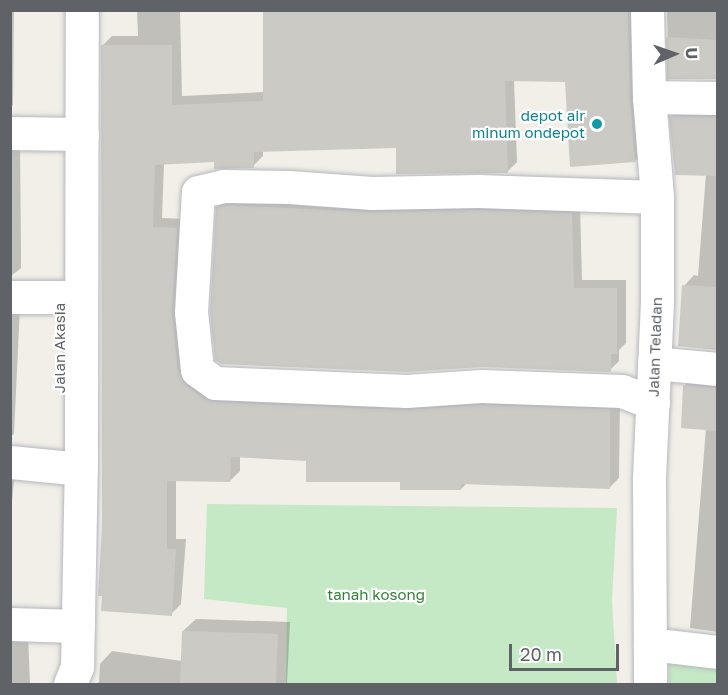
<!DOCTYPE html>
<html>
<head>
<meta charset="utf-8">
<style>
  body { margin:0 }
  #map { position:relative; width:728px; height:695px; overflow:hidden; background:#f1efe8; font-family:"Golos Text",sans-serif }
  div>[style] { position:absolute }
  .green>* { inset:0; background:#c5e8c5 }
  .shadow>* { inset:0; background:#0003 }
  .building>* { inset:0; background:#cccac5 }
  .roads { filter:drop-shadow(0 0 2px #b5b8bc) drop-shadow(0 0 2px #b5b8bc) }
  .street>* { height:33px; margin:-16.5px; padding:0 16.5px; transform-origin:16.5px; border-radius:16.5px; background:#fff }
  .dots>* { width:16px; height:16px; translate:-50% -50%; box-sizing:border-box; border:3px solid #fff; border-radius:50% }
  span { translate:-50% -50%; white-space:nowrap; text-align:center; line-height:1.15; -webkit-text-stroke:4.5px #fff; paint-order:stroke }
  .culture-label { font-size:15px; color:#0d838f }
  .right { translate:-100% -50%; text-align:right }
  .street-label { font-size:15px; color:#5f6368 }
  .park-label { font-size:15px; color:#348238 }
  .frame { position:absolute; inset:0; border:12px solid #5f6368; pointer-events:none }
  .north { position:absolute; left:644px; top:24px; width:60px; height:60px; -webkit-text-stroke:4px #fff; paint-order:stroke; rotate:88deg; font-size:16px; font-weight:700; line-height:24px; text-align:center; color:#5f6368 }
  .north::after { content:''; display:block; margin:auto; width:21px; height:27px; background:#5f6368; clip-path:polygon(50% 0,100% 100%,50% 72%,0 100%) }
  .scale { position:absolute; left:509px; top:644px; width:110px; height:27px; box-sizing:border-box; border:3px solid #5f6368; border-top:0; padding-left:8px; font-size:18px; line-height:21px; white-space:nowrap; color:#5f6368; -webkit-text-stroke:4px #fff; paint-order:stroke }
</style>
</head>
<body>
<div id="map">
  <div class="green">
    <div style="clip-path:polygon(207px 504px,617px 508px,612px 600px,617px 684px,286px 684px,287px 608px,204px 599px)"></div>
    <div style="clip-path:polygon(669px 655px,717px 659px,717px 684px,669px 684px)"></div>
  </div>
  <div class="shadow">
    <div style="clip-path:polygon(10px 10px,14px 10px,13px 105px,10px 108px)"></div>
    <div style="clip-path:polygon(137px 10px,180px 10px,182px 96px,264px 92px,264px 10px,638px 10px,645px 151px,635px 161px,567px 81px,514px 80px,517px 162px,507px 172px,397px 147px,263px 150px,263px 156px,253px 166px,216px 160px,164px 163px,162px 218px,186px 219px,195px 375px,620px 400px,619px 478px,609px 488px,467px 483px,461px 489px,402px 481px,308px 460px,240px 456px,240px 471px,230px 481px,176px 480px,176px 539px,186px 539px,181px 604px,171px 614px,103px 525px,102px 46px,112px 36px,138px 36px)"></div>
    <div style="clip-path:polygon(667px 10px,718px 10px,718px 78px,669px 77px)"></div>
    <div style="clip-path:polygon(718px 106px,718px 350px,680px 345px,684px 286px,694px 275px,698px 276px,706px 174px,671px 117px,681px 107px)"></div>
    <div style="clip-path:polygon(10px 141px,20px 143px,21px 249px,21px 268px,10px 277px)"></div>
    <div style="clip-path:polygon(226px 199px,580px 205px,582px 280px,626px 280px,626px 343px,619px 350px,619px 361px,610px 370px,217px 208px)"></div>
    <div style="clip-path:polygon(10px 305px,20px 307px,14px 434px,10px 437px)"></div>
    <div style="clip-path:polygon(695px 375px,718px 376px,718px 632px,690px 628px,706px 428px,685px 385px)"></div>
    <div style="clip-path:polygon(10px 470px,15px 472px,10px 521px)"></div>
    <div style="clip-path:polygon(10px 554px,12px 596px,10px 598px)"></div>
    <div style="clip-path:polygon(196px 619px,290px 622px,287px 684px,96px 684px,99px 682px,100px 664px,112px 651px,182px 661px,183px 631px)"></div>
    <div style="clip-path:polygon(10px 632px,28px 635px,30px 684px,10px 684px)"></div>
  </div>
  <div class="building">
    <div style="clip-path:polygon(263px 10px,628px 10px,630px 98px,635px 162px,570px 167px,565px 82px,505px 81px,508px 173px,396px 174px,396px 148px,254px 152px,254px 168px,214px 169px,214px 162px,155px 165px,153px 227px,177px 228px,172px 311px,178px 372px,186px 385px,204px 398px,214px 402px,405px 410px,481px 405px,610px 409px,610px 489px,461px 484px,461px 490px,400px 490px,400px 482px,306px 482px,306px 461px,231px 457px,230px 482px,167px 481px,167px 549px,176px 549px,172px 616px,101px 611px,102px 596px,98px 596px,102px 525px,101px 45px,172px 45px,172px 105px,263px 101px)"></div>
    <div style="clip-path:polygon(666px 37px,717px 40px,717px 79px,667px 79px)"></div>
    <div style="clip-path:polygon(669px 116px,717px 117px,717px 176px,675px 175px)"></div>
    <div style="clip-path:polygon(226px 205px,371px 212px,478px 210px,572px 213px,574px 288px,617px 288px,617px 354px,611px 354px,611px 372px,482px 367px,406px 372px,221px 364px,215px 360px,210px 312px,216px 207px)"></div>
    <div style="clip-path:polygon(682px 285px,717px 287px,717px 350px,678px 346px)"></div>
    <div style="clip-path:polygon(683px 385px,717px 388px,717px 431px,681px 428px)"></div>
    <div style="clip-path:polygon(182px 631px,278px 634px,276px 684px,180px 684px)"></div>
  </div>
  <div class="roads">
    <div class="street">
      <div style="left:647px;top:10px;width:87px;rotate:88.7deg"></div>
      <div style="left:649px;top:97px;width:100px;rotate:85.4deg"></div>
      <div style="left:657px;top:197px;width:105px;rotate:90deg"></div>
      <div style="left:657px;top:302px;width:177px;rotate:92.6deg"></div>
      <div style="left:649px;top:479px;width:205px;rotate:89.7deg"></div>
      <div style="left:649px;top:97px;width:69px;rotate:0.8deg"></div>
      <div style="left:10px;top:133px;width:72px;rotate:0.8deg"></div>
      <div style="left:10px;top:297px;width:71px"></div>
      <div style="left:654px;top:363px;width:64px;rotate:5.4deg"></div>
      <div style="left:653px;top:403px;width:33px;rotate:-159deg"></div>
      <div style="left:622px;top:391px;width:141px;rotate:-178deg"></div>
      <div style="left:481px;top:386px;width:75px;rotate:176.2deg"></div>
      <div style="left:406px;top:391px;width:191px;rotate:-177.6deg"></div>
      <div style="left:215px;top:383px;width:22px;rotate:-144deg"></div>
      <div style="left:197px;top:370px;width:58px;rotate:-95.9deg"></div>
      <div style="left:191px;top:312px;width:120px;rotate:-86.7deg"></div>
      <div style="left:198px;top:192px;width:27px;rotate:-13deg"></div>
      <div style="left:224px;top:186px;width:65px;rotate:0.9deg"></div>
      <div style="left:289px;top:187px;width:83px;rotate:4.1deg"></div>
      <div style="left:372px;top:193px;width:106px;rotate:-1.1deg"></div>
      <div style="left:478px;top:191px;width:179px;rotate:1.9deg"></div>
      <div style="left:10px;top:462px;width:71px;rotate:5.6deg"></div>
      <div style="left:10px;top:624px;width:68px;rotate:1.7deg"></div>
      <div style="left:650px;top:644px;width:68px;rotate:6.7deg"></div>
      <div style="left:70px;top:684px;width:18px;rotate:-68deg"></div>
      <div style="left:77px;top:667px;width:213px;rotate:-88.9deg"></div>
      <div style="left:81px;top:454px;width:444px;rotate:-89.9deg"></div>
    </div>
  </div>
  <div class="dots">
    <div style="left:597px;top:124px;background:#0f9aa8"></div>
  </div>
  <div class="culture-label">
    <span class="right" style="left:585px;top:124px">depot air<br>minum ondepot</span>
  </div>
  <div class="street-label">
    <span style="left:655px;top:347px;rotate:-88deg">Jalan Teladan</span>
    <span style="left:60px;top:348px;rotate:-90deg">Jalan Akasia</span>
  </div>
  <div class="park-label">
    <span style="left:376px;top:595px">tanah kosong</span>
  </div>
  <div class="frame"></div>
  <div class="north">U</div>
  <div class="scale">20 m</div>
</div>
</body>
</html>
